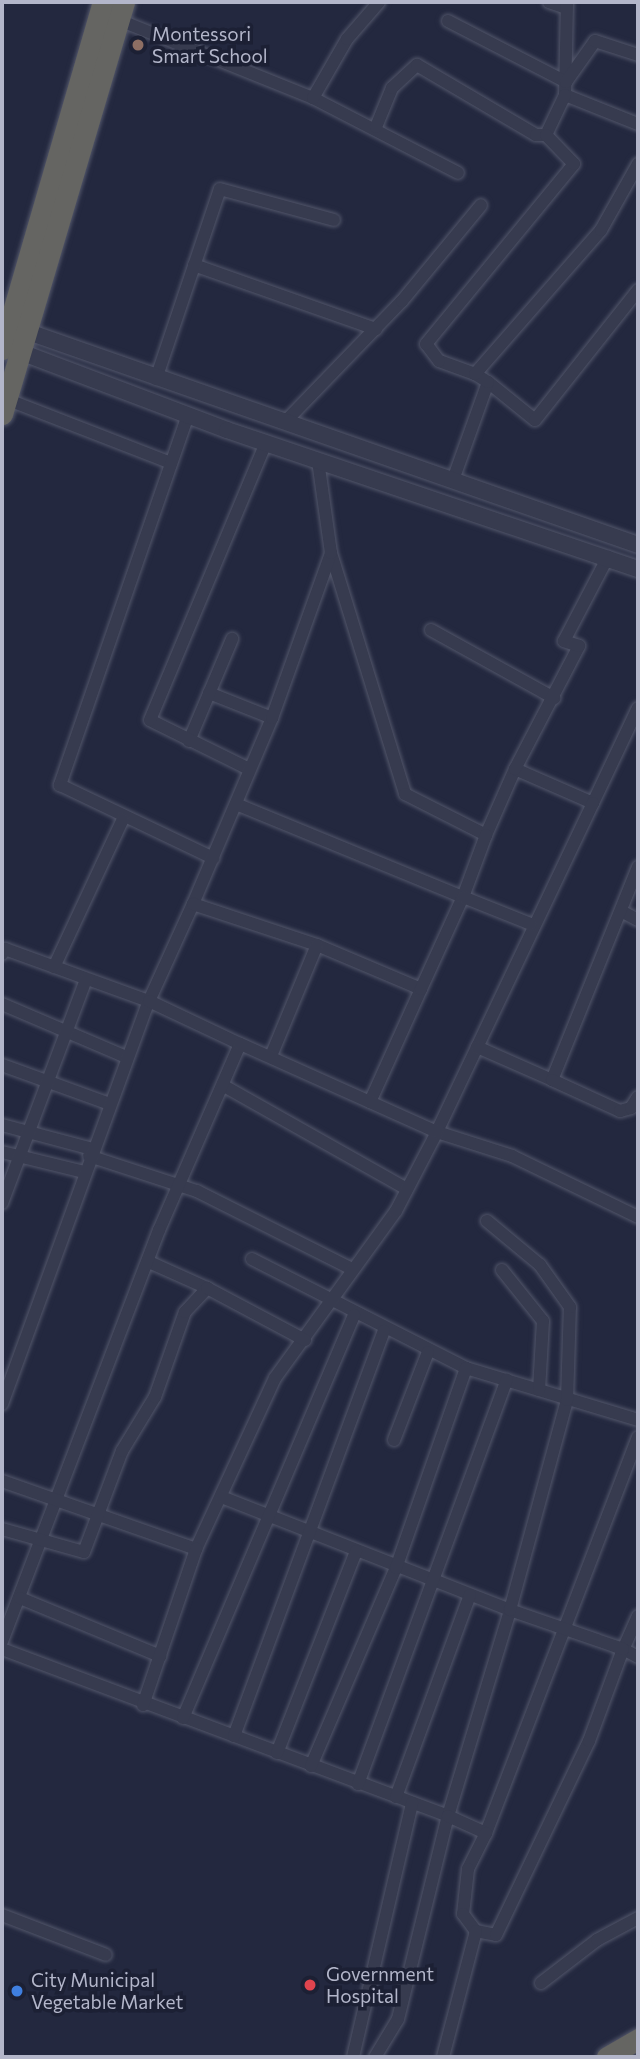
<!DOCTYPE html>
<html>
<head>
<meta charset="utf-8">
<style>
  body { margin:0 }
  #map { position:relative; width:640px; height:2059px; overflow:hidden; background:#23283f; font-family:Commissioner,sans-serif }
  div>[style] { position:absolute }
  .roads { filter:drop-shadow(0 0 2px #52566a) drop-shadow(0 0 2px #52566a) }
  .minor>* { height:12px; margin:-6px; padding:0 6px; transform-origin:6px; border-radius:6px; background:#373b4f }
  .tertiary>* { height:16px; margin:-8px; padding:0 8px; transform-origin:8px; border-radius:8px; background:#373b4f }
  .trunk>* { height:21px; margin:-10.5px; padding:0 10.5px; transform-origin:10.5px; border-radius:10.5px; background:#656562 }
  .dots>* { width:19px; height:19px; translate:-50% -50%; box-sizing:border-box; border:4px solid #1c2034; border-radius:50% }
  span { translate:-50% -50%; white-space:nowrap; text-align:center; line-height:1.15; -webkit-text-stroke:7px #1c2034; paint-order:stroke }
  .poi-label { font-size:19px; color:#b3b6ca }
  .left { translate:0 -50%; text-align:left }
  .frame { position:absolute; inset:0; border:4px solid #b3b6ca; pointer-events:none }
</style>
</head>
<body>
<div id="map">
  <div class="roads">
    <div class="minor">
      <div style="left:549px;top:2px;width:18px;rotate:19deg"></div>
      <div style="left:567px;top:2px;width:93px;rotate:91.2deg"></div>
      <div style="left:565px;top:95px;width:79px;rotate:21.7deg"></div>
      <div style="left:119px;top:20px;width:209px;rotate:21.9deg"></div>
      <div style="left:313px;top:98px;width:163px;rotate:27.3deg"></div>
      <div style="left:448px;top:21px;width:133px;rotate:27.3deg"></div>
      <div style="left:566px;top:82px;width:50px;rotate:-54.7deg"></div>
      <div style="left:595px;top:41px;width:45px;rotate:18deg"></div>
      <div style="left:313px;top:98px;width:68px;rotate:-60deg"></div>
      <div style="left:347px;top:39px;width:49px;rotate:-49.1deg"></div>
      <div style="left:376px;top:127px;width:42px;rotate:-67.7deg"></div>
      <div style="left:392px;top:88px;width:34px;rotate:-43deg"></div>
      <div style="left:417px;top:65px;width:138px;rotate:30.5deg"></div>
      <div style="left:536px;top:135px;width:10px"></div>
      <div style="left:546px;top:135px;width:44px;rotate:-64.6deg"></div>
      <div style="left:194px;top:265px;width:193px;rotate:19.4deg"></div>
      <div style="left:475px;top:374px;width:38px;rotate:-160deg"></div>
      <div style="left:439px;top:361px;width:21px;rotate:-127deg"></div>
      <div style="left:426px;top:344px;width:233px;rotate:-50.6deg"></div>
      <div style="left:574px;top:164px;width:40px;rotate:-134deg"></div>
      <div style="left:156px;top:379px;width:200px;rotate:-71.4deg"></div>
      <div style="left:220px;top:189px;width:118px;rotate:15.2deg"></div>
      <div style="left:488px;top:382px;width:60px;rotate:39deg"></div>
      <div style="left:535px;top:420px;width:166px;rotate:-51.6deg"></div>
      <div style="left:6px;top:399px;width:177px;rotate:21.2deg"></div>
      <div style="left:188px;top:415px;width:392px;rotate:109.1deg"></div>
      <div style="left:60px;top:785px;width:170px;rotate:25.5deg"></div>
      <div style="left:285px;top:422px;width:168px;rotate:-46deg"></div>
      <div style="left:402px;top:301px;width:124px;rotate:-50.5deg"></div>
      <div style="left:453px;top:480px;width:104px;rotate:-70.3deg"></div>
      <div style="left:488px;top:382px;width:15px;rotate:-148deg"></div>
      <div style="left:475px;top:374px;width:191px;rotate:-48.8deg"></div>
      <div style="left:601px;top:230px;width:76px;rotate:-60.7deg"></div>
      <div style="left:331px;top:553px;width:252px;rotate:72.9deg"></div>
      <div style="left:405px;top:794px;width:91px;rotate:26.8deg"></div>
      <div style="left:486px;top:835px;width:72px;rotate:-66.3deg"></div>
      <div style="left:515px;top:769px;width:85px;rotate:23.6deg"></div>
      <div style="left:593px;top:803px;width:105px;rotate:-64.7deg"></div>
      <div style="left:431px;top:630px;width:141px;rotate:28.9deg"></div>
      <div style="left:209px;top:693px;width:68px;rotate:21.6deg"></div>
      <div style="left:189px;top:741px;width:111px;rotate:-67.1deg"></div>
      <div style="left:249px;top:769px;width:110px;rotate:-153.7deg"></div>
      <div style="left:150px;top:720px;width:300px;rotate:-67.3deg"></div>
      <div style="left:515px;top:769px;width:139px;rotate:-62.5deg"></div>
      <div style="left:579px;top:646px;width:16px;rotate:-162deg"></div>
      <div style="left:564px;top:641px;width:95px;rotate:-62.4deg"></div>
      <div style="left:593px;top:803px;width:364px;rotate:115.4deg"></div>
      <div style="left:437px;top:1132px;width:79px;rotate:17.7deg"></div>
      <div style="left:512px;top:1156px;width:140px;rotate:25.8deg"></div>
      <div style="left:236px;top:804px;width:245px;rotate:22.3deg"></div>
      <div style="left:463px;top:897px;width:66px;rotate:-69.6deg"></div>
      <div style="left:193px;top:904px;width:202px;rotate:-67deg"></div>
      <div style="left:272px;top:718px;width:175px;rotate:-70.3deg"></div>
      <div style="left:331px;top:553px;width:94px;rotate:-98deg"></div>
      <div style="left:621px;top:911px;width:19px;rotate:28deg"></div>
      <div style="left:2px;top:954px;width:6px;rotate:-59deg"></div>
      <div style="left:5px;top:949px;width:153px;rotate:19.9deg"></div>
      <div style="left:149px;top:1001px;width:107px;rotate:-65.6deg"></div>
      <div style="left:193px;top:904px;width:131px;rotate:18.3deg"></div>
      <div style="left:317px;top:945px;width:113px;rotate:22.9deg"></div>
      <div style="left:421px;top:989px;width:124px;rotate:114.3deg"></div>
      <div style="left:54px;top:967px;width:163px;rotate:-65deg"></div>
      <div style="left:421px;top:989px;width:101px;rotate:-65.5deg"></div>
      <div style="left:463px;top:897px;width:73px;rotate:21.7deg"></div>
      <div style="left:2px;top:1004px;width:135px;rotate:23.1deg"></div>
      <div style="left:477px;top:1047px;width:82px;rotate:23.7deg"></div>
      <div style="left:552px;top:1080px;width:230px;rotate:-68deg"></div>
      <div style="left:271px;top:1056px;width:120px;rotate:-67.5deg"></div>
      <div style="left:2px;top:1065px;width:112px;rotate:19.9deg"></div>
      <div style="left:552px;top:1080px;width:75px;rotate:24.5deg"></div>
      <div style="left:620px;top:1111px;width:11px;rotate:-15deg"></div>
      <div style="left:631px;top:1108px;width:13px;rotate:-58deg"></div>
      <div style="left:224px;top:1086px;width:210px;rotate:29.4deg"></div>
      <div style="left:2px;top:1125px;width:93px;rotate:14.9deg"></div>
      <div style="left:2px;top:1152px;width:84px;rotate:13.7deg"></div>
      <div style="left:89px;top:1156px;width:114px;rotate:18deg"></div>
      <div style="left:197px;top:1191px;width:174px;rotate:26.7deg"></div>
      <div style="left:2px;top:1203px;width:239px;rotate:-69.4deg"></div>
      <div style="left:252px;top:1259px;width:240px;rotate:27deg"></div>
      <div style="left:466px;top:1368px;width:180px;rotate:16.8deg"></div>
      <div style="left:149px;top:1262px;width:64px;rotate:24.1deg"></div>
      <div style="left:502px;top:1270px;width:65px;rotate:51.2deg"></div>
      <div style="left:543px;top:1321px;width:69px;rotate:93.3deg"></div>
      <div style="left:2px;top:1404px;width:429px;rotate:-70deg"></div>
      <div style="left:149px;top:1001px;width:101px;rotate:25.3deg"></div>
      <div style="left:240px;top:1044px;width:203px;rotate:113.5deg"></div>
      <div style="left:159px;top:1230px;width:440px;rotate:110.9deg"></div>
      <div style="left:394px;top:1440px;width:94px;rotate:-68.9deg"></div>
      <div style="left:2px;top:1481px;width:206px;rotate:19.3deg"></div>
      <div style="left:196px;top:1549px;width:188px;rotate:-65.2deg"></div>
      <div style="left:275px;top:1378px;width:206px;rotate:-54.1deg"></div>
      <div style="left:396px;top:1211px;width:89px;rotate:-62.6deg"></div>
      <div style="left:437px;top:1132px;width:216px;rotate:-155.9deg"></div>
      <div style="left:2px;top:1529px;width:85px;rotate:15.7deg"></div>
      <div style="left:84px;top:1552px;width:108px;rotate:-69.4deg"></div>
      <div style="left:122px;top:1451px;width:63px;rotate:-58.6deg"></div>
      <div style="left:155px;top:1397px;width:90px;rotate:-70.6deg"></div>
      <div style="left:185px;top:1312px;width:33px;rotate:-47deg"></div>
      <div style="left:207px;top:1288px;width:111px;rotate:28deg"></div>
      <div style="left:20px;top:1598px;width:152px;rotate:22.5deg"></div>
      <div style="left:638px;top:1616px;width:36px;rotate:114deg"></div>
      <div style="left:623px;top:1649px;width:17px;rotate:28deg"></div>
      <div style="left:2px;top:1649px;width:476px;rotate:20.5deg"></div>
      <div style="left:448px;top:1816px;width:215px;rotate:-73.2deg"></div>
      <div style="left:510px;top:1610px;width:309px;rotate:-158.6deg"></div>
      <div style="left:143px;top:1705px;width:165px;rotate:-71.2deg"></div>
      <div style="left:183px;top:1718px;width:438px;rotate:-67deg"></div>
      <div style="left:234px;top:1736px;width:432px;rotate:-69.7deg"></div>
      <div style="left:277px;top:1753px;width:217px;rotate:-68.6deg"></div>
      <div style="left:311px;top:1766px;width:215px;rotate:-66.8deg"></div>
      <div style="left:396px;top:1568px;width:212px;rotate:-70.7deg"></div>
      <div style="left:358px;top:1784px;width:431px;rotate:-69.8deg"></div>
      <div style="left:396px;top:1797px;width:215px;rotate:-69.9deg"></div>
      <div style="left:486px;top:1833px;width:424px;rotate:-69deg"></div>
      <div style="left:2px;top:1915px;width:111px;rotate:21deg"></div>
      <div style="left:476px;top:1931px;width:20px;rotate:11deg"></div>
      <div style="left:496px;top:1935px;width:215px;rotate:-64.4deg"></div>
      <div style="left:589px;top:1741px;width:98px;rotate:-69.7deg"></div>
      <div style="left:623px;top:1649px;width:120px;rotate:-161deg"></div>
      <div style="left:510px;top:1610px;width:218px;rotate:-74.8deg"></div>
      <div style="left:567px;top:1400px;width:93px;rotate:-88.2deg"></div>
      <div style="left:570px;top:1307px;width:52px;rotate:-125.5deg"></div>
      <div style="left:540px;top:1265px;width:69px;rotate:-140.3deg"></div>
      <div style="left:541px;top:1983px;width:71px;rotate:-37.5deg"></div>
      <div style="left:597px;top:1940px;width:47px;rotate:-28.2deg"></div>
      <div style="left:353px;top:2057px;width:261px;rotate:-76.9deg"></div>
      <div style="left:375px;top:2057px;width:44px;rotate:-58.8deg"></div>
      <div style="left:398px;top:2019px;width:209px;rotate:-76.2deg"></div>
      <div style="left:448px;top:1816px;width:42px;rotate:24.1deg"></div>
      <div style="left:486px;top:1833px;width:40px;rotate:116.6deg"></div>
      <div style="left:468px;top:1869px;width:45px;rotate:96.3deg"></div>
      <div style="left:463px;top:1914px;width:21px;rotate:53deg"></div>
      <div style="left:476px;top:1931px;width:130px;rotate:104.7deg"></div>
    </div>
    <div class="tertiary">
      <div style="left:17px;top:328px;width:658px;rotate:19.26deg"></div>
      <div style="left:10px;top:348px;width:232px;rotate:20.7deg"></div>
      <div style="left:227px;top:430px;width:434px;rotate:18.7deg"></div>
    </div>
    <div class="trunk">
      <div style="left:2px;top:349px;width:361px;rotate:-73.8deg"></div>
      <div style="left:2px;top:414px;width:430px;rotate:-73.5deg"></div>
      <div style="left:607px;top:2057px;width:36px;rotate:-30deg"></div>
    </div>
  </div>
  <div class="dots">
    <div style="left:138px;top:45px;background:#8d6e63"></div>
    <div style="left:310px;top:1985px;background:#e0444e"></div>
    <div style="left:17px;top:1991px;background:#3f7fe0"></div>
  </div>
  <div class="poi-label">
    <span class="left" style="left:152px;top:45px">Montessori<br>Smart School</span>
    <span class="left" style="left:326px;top:1985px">Government<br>Hospital</span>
    <span class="left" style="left:31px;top:1991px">City Municipal<br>Vegetable Market</span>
  </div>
  <div class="frame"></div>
</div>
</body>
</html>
